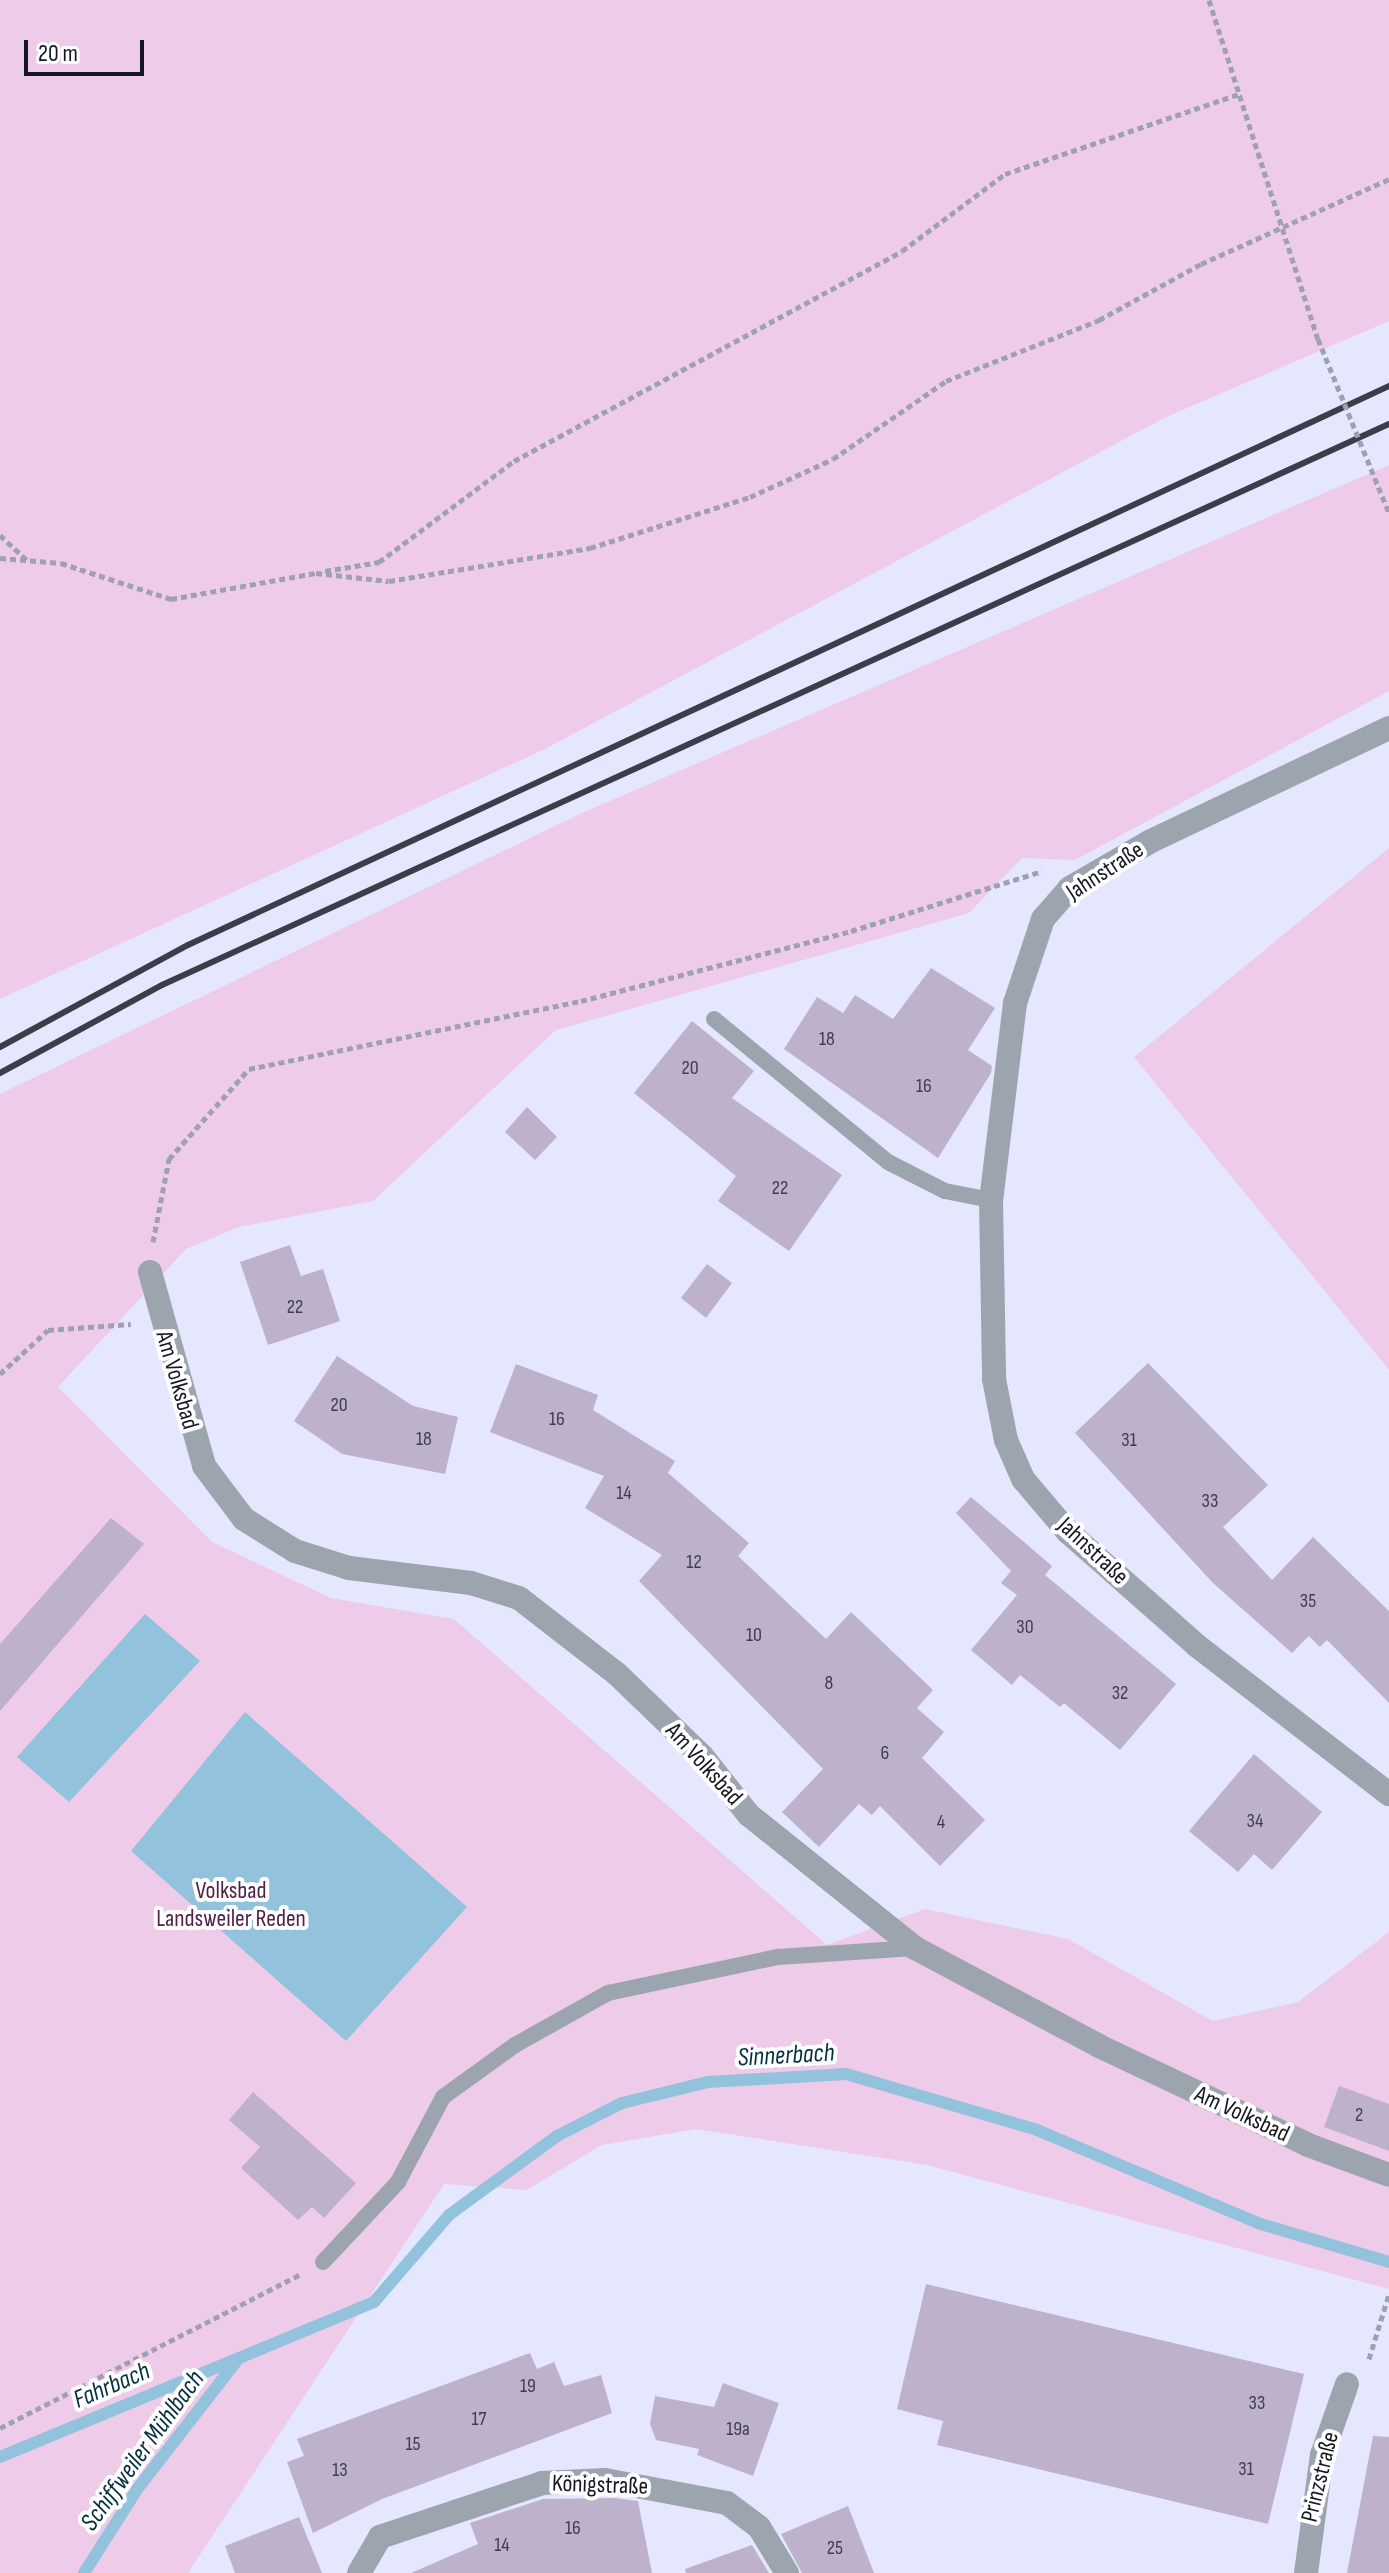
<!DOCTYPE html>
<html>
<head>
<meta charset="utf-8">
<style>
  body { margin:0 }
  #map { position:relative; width:1389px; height:2573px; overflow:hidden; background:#e5e7fe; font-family:"Sofia Sans Condensed",sans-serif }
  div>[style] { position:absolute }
  .green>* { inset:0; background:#eecbe9 }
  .water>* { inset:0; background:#93c2dc }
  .stream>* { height:12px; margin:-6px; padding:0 6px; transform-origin:6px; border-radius:6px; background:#93c2dc }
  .building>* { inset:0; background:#bdb1cb }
  .path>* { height:5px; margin-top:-2.5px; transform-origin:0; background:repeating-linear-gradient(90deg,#9fa1b3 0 6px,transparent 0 10px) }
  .lane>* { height:16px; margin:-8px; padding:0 8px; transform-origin:8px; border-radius:8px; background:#9ca4ae }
  .street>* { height:24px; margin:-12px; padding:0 12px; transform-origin:12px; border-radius:12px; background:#9ca4ae }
  .rail>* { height:6px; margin:-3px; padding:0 3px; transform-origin:3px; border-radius:3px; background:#3c3d49 }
  .path-bridge>* { height:5px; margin-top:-2.5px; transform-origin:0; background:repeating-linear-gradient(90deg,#9fa1b3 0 6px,transparent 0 10px) }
  span { translate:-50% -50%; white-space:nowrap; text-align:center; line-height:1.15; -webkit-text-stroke:8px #fff; paint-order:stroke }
  .number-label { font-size:20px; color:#403e4b }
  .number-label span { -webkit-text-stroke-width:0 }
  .street-label { font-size:24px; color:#161720 }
  .park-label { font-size:24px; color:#4f214b }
  .water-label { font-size:26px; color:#042e41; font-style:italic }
  .scale { position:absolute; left:24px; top:40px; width:120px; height:36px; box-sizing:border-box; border:4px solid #161720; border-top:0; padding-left:10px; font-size:24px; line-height:28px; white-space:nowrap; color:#161720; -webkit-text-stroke:6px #fff; paint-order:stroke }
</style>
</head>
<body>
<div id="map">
  <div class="green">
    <div style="clip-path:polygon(0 0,1389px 0,1389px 321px,1164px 418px,545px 749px,0 999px)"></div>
    <div style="clip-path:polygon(1389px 465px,1389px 691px,1075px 860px,1022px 858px,969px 913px,556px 1030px,373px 1201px,239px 1227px,186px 1249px,58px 1387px,212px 1542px,331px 1598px,454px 1619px,827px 1945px,925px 1909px,1068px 1939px,1213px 2021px,1298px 2002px,1389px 1932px,1389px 2289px,927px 2165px,696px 2129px,602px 2145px,527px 2190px,444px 2184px,188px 2573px,0 2573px,0 1094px,582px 813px)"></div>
    <div style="clip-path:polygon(1389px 848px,1389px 1370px,1134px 1057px)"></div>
  </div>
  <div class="water">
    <div style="clip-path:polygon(145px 1614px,200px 1661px,69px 1802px,17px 1757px)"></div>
    <div style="clip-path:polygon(245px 1712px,467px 1907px,346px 2041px,131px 1851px)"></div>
  </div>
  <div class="stream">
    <div style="left:0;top:2457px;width:405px;rotate:-22.5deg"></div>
    <div style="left:374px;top:2302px;width:115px;rotate:-49.2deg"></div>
    <div style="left:449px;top:2215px;width:134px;rotate:-36.2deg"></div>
    <div style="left:557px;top:2136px;width:73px;rotate:-26.9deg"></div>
    <div style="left:622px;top:2103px;width:89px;rotate:-13.7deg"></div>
    <div style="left:708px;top:2082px;width:138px;rotate:-3.3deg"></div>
    <div style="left:846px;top:2074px;width:199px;rotate:16.3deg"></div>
    <div style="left:1037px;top:2130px;width:243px;rotate:22.8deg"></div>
    <div style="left:1261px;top:2224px;width:134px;rotate:16.5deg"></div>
    <div style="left:84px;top:2573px;width:101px;rotate:-57.6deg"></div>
    <div style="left:138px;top:2488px;width:163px;rotate:-52.2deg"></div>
  </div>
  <div class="building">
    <div style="clip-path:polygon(931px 968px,995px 1008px,968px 1050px,992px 1066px,991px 1073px,938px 1158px,784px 1049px,817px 997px,843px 1013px,855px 995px,893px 1019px)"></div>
    <div style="clip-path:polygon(692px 1021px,754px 1071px,732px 1098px,842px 1175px,789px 1251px,718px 1201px,736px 1176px,634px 1093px)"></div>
    <div style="clip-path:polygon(527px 1107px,557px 1137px,535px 1160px,505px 1132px)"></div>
    <div style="clip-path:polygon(290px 1245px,301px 1276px,323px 1269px,340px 1321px,268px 1345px,240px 1262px)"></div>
    <div style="clip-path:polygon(707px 1264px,732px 1283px,706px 1318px,681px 1298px)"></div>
    <div style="clip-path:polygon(337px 1356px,413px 1406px,458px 1417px,445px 1474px,342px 1454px,294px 1421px)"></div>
    <div style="clip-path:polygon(1148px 1363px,1268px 1485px,1223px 1527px,1272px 1580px,1313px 1537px,1389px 1611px,1389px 1703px,1327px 1640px,1320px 1647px,1309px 1636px,1292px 1653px,1213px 1583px,1075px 1433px)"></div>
    <div style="clip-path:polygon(516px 1364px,598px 1395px,593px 1410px,675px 1461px,668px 1473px,749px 1543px,738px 1556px,826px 1639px,851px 1612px,933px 1690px,917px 1708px,944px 1732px,922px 1758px,985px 1820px,940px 1866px,880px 1806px,872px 1815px,859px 1804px,819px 1847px,782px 1812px,823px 1769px,639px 1581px,662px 1555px,585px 1508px,604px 1476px,490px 1432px)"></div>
    <div style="clip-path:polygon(971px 1497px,1052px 1566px,1045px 1575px,1176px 1684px,1120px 1750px,1064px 1703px,1060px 1707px,1020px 1675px,1012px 1685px,971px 1650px,1017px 1595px,1001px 1583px,1011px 1571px,956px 1513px)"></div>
    <div style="clip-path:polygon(111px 1518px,144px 1544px,0 1711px,0 1644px)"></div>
    <div style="clip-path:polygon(1254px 1754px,1322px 1812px,1272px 1870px,1254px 1854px,1238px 1872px,1189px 1831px)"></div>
    <div style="clip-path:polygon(1339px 2086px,1389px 2104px,1389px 2151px,1324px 2127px)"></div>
    <div style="clip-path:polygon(253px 2092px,356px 2183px,324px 2218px,312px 2207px,298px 2220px,241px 2168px,260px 2147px,229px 2120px)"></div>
    <div style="clip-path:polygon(926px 2284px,1304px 2374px,1268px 2524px,937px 2445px,943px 2421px,897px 2409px)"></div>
    <div style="clip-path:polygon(530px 2353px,537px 2369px,554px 2362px,564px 2386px,601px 2375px,612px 2413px,382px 2499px,313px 2533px,287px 2462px,304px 2456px,297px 2439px)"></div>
    <div style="clip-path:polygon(723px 2383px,779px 2403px,753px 2476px,697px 2455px,699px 2449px,656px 2440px,650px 2424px,655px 2396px,714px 2407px)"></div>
    <div style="clip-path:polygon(1373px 2436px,1389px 2437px,1389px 2573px,1347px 2573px)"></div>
    <div style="clip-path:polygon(614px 2498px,638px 2501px,652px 2573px,411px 2573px,478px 2544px,470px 2523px,543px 2499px)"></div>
    <div style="clip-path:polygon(848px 2506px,874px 2573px,802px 2573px,781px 2534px)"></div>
    <div style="clip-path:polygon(299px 2517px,322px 2573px,235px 2573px,225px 2546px)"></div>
    <div style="clip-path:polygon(752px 2545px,769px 2573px,686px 2573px,685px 2569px)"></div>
  </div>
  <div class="path">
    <div style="left:1209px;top:0;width:356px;rotate:72.2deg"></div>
    <div style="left:0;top:535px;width:37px;rotate:43deg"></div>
    <div style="left:0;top:558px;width:61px;rotate:4.7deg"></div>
    <div style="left:61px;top:563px;width:116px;rotate:18.1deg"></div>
    <div style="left:171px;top:599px;width:147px;rotate:-10.2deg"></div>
    <div style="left:316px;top:573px;width:73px;rotate:6.3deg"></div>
    <div style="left:389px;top:581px;width:204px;rotate:-9.3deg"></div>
    <div style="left:590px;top:548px;width:168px;rotate:-17.7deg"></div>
    <div style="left:750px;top:497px;width:91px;rotate:-24.6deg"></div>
    <div style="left:833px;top:459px;width:137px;rotate:-34.6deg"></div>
    <div style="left:946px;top:381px;width:165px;rotate:-21.7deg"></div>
    <div style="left:1099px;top:320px;width:116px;rotate:-28.8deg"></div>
    <div style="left:1201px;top:264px;width:206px;rotate:-24.3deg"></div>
    <div style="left:325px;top:571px;width:55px;rotate:-9.5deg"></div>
    <div style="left:379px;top:562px;width:169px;rotate:-36.8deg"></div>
    <div style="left:514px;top:461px;width:441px;rotate:-28.4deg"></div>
    <div style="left:902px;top:251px;width:129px;rotate:-36.8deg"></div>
    <div style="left:1005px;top:174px;width:246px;rotate:-18.9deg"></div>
    <div style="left:153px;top:1242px;width:85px;rotate:-79.1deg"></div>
    <div style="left:169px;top:1159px;width:120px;rotate:-48.4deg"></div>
    <div style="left:249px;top:1069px;width:339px;rotate:-11.6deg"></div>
    <div style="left:581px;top:1001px;width:279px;rotate:-14.5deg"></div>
    <div style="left:851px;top:931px;width:200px;rotate:-17.4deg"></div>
    <div style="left:0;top:1374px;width:65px;rotate:-42.5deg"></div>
    <div style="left:48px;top:1330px;width:83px;rotate:-4.1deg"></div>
    <div style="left:1369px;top:2359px;width:68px;rotate:-72.9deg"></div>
    <div style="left:0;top:2428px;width:338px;rotate:-27.1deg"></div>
  </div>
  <div class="lane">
    <div style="left:714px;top:1019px;width:225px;rotate:39.4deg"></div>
    <div style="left:888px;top:1162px;width:64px;rotate:27deg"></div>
    <div style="left:945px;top:1191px;width:47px;rotate:11.1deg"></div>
    <div style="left:323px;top:2262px;width:110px;rotate:-46.8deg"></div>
    <div style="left:398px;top:2182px;width:96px;rotate:-62.1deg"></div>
    <div style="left:443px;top:2097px;width:89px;rotate:-35.8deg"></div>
    <div style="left:515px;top:2045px;width:107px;rotate:-29.2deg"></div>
    <div style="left:608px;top:1993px;width:174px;rotate:-12deg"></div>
    <div style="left:778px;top:1957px;width:137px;rotate:-3.8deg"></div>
  </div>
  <div class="street">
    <div style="left:1389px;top:728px;width:263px;rotate:154.6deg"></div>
    <div style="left:1151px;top:841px;width:94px;rotate:149.9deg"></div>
    <div style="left:1070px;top:888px;width:41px;rotate:131.1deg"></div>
    <div style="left:1043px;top:919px;width:89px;rotate:108.4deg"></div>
    <div style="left:1015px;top:1003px;width:198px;rotate:96.9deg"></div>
    <div style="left:991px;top:1200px;width:179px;rotate:89deg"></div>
    <div style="left:994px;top:1379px;width:62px;rotate:78.9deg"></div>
    <div style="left:1006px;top:1440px;width:43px;rotate:66.4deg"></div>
    <div style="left:1023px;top:1479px;width:70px;rotate:49.7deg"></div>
    <div style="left:1068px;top:1532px;width:171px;rotate:41.4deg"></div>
    <div style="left:1196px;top:1645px;width:244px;rotate:37.7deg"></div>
    <div style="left:150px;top:1272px;width:201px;rotate:74.4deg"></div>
    <div style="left:204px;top:1466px;width:66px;rotate:53deg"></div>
    <div style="left:244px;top:1519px;width:60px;rotate:32.1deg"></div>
    <div style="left:295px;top:1551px;width:57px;rotate:17.5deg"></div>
    <div style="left:349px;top:1568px;width:123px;rotate:7deg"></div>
    <div style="left:471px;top:1583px;width:50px;rotate:17.4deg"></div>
    <div style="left:519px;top:1598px;width:124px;rotate:37.8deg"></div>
    <div style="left:617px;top:1674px;width:118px;rotate:44deg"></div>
    <div style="left:702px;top:1756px;width:75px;rotate:51.5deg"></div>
    <div style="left:749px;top:1815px;width:213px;rotate:38.7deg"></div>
    <div style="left:915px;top:1948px;width:208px;rotate:28deg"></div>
    <div style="left:1099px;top:2046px;width:231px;rotate:25.3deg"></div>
    <div style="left:1308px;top:2145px;width:86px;rotate:20.3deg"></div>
    <div style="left:359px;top:2573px;width:42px;rotate:-59.7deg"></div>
    <div style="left:380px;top:2537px;width:171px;rotate:-18.4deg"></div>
    <div style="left:542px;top:2483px;width:63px;rotate:-2.7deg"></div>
    <div style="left:605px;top:2480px;width:124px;rotate:10.7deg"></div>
    <div style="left:727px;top:2503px;width:40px;rotate:37deg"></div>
    <div style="left:759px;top:2527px;width:54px;rotate:58.7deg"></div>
    <div style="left:1306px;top:2573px;width:119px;rotate:-82.3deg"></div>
    <div style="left:1322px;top:2455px;width:75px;rotate:-70.6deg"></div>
  </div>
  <div class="rail">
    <div style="left:0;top:1047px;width:214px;rotate:-28.5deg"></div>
    <div style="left:188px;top:945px;width:1325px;rotate:-24.96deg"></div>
    <div style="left:0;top:1073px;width:184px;rotate:-28.5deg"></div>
    <div style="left:162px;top:985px;width:1349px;rotate:-24.57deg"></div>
  </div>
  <div class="path-bridge">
    <div style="left:1318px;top:339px;width:188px;rotate:67.8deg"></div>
  </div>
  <div class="number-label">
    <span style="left:827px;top:1039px">18</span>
    <span style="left:690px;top:1068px">20</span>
    <span style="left:924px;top:1086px">16</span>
    <span style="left:780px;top:1188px">22</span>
    <span style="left:295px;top:1307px">22</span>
    <span style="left:339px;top:1405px">20</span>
    <span style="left:557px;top:1419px">16</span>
    <span style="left:424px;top:1439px">18</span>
    <span style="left:1129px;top:1440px">31</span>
    <span style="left:624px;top:1493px">14</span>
    <span style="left:1210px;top:1501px">33</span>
    <span style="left:694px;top:1562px">12</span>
    <span style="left:1308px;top:1601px">35</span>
    <span style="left:1025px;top:1627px">30</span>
    <span style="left:754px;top:1635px">10</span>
    <span style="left:829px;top:1683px">8</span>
    <span style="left:1120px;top:1693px">32</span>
    <span style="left:885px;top:1753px">6</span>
    <span style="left:1255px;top:1821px">34</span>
    <span style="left:941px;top:1822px">4</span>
    <span style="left:1359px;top:2115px">2</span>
    <span style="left:528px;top:2386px">19</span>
    <span style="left:1257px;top:2403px">33</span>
    <span style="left:479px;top:2419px">17</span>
    <span style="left:738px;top:2429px">19a</span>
    <span style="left:413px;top:2444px">15</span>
    <span style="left:1246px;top:2469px">31</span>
    <span style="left:340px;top:2470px">13</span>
    <span style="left:573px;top:2528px">16</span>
    <span style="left:502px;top:2545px">14</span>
    <span style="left:835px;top:2548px">25</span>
  </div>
  <div class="street-label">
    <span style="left:1105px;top:871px;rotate:-33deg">Jahnstraße</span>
    <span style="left:177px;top:1380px;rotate:74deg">Am Volksbad</span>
    <span style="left:1093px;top:1551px;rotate:43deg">Jahnstraße</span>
    <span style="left:704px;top:1764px;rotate:48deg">Am Volksbad</span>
    <span style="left:1242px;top:2114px;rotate:25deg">Am Volksbad</span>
    <span style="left:1320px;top:2477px;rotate:-76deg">Prinzstraße</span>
    <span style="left:600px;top:2485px;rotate:2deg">Königstraße</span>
  </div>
  <div class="park-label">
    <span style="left:231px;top:1905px">Volksbad<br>Landsweiler Reden</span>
  </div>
  <div class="water-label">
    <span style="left:786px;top:2056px;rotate:-3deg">Sinnerbach</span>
    <span style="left:112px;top:2386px;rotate:-23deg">Fahrbach</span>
    <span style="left:143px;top:2451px;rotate:-54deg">Schiffweiler Mühlbach</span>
  </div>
  <div class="scale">20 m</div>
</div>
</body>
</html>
